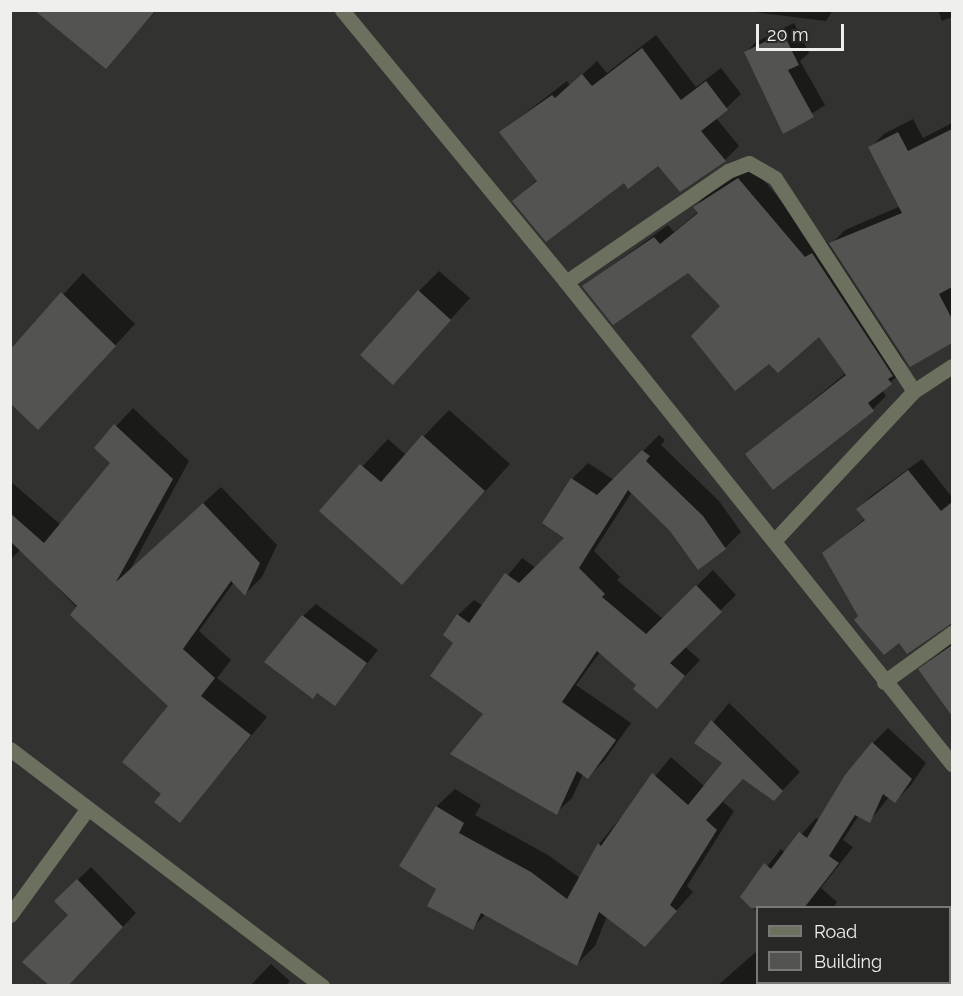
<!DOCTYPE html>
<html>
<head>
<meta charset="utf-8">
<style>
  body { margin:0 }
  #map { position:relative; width:963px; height:996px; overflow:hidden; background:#323330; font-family:Raleway,sans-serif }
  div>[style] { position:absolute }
  .shadow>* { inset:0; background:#0007 }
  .building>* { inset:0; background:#535451 }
  .street>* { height:15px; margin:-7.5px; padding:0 7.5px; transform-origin:7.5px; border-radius:7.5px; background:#6c715f }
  span { translate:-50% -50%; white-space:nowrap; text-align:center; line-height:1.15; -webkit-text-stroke:4.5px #282926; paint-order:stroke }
  .frame { position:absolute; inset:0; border:12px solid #efefed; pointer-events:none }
  .legend { position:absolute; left:756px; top:906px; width:195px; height:78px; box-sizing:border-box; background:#282926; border:2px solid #787876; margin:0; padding:8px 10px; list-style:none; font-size:18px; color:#efefed }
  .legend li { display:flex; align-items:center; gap:12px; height:30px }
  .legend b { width:30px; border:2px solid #787876 }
  .scale { position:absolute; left:756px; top:24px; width:88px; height:27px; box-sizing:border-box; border:3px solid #efefed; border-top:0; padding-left:8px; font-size:18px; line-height:21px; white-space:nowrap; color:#efefed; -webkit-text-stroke:4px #282926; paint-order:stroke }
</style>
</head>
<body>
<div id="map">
  <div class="shadow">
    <div style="clip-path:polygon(37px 10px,157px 10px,106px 67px)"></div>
    <div style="clip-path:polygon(833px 10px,826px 21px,754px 12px,754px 10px)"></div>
    <div style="clip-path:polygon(938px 10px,952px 10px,952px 17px,942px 21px)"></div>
    <div style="clip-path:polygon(794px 23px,809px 53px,800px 61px,825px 105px,784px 132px,745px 53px,756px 42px)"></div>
    <div style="clip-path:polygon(656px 35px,696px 87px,721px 68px,741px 94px,716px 118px,739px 146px,725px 160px,658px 163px,624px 181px,514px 201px,538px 179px,501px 132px,567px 81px,570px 86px,597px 61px,607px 73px)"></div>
    <div style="clip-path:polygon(913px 119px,923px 138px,952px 123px,952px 341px,910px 365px,831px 244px,845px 230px,901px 206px,870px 148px,884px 134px)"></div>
    <div style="clip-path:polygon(752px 166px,818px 245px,826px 241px,905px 362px,901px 366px,904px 370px,882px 390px,886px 396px,873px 409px,773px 487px,747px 454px,846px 373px,819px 335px,722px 306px,688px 272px,584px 286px,668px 225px,674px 232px,698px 212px,695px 207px,707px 194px)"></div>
    <div style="clip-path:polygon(439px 271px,470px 298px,393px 383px,419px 291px)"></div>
    <div style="clip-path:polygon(83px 273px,135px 324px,58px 407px,10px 352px)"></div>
    <div style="clip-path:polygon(133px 408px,189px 461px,130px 570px,221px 487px,277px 545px,262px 577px,245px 594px,234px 582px,199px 631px,231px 660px,217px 678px,267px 717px,180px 821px,163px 794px,170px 706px,21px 549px,10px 560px,10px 481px,61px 525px,112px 463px,96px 448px)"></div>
    <div style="clip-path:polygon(449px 410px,510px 464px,402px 583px,321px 511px,388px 439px,406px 455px)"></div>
    <div style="clip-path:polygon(659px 435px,665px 440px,661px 445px,719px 501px,741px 532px,725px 548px,671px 530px,632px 492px,594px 551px,620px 577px,617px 580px,663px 619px,713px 570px,736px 595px,684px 646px,700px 660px,657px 707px,638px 684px,600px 652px,576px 685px,631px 723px,604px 761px,588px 777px,583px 774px,572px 798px,556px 813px,485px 714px,455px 642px,458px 615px,474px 600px,483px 606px,522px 558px,536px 568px,567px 537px,572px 479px,588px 463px,614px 480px)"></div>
    <div style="clip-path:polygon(922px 459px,952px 497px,952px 624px,899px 641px,860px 615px,824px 553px,866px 518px,858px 509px,871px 496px)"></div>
    <div style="clip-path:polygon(316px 604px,378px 650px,335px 704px,318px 691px,303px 616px)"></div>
    <div style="clip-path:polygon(952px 643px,952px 713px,920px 669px)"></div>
    <div style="clip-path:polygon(729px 703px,800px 772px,774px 799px,744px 778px,723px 802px,734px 811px,687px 886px,693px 892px,662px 927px,607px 916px,595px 946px,577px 964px,486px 914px,472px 928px,438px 888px,401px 865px,437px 806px,455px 789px,481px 805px,475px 815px,548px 855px,580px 878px,599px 844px,671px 757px,705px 787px,724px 763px,696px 743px)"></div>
    <div style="clip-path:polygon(888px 728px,926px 763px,911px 785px,895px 801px,889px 797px,869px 822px,859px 815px,843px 840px,853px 847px,821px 888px,837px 902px,833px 908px,758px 908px,758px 912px,742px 897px,781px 849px,785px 853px,816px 818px,819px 820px,873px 743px)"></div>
    <div style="clip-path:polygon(91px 867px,136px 913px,66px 986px,70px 915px,56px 901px)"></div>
    <div style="clip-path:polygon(758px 950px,758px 982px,801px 982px,717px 986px)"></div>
    <div style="clip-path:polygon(271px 964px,290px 981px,286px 986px,250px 986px)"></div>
  </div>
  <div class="building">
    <div style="clip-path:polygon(34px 10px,156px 10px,106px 69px)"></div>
    <div style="clip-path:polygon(783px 33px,799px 65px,788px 70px,814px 117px,783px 134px,744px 52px)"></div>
    <div style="clip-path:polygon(642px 48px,681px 100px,706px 81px,728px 110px,701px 131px,726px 161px,680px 192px,658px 166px,628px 189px,624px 183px,546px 242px,512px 201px,537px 181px,499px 132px,552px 95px,555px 98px,582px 74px,592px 86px)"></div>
    <div style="clip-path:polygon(952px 129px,952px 287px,939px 294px,952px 319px,952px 343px,910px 367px,829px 243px,902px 213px,868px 147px,898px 132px,908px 151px)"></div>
    <div style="clip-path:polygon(738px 178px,805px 257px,812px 253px,893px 376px,888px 379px,892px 384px,868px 403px,874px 411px,773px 490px,745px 454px,846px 375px,819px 337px,778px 373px,769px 364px,735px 391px,691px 336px,720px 306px,688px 273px,613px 325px,582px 286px,654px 237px,660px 244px,698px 213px,693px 207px)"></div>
    <div style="clip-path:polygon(418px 290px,451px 320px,393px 385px,360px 355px)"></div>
    <div style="clip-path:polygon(61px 292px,116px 346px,38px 430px,10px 403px,10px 350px)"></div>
    <div style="clip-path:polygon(114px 424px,173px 479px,116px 582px,203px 503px,260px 563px,245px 596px,231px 581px,183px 649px,215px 678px,201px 696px,251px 735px,180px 823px,154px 802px,161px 794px,122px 762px,168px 706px,70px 615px,77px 606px,10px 541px,10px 513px,44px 543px,110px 463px,94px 448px)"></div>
    <div style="clip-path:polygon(422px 435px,485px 491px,402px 585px,319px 511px,360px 464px,381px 482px)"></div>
    <div style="clip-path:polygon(642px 450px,650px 456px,646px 461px,703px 516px,726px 549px,698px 570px,670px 531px,628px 490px,579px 568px,605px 594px,602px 597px,646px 634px,696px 585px,722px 612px,670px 663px,685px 676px,657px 709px,633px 689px,636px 685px,597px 651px,562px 702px,616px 740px,588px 779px,577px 771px,557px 815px,450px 754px,483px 714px,430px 676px,453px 643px,443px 635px,457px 614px,469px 623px,505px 573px,519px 583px,564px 538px,542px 523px,571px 478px,597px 495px)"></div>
    <div style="clip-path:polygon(908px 470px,941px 511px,952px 502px,952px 623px,907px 654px,899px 643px,884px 655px,854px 620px,858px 616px,822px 553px,865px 520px,856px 509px)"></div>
    <div style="clip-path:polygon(302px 615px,367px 663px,335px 706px,317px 693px,313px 699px,264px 662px)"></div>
    <div style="clip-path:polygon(952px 645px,952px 716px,918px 669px)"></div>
    <div style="clip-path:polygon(711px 720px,783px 791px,774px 801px,743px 779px,706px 820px,717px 830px,670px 905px,677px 911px,645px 947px,599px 912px,577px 966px,481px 913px,473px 930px,427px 906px,436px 889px,399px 866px,436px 806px,464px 823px,459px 833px,531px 872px,567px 899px,598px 843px,601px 846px,652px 773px,688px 805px,722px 763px,694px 743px)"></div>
    <div style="clip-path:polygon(872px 742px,912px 779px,895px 803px,883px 794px,870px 823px,855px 815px,829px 856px,839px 863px,804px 908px,751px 908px,740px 897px,764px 863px,771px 869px,799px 832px,807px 838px,845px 775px)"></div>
    <div style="clip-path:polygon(77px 879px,123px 927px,68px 986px,50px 986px,22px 962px,68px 915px,54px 901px)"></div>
  </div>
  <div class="street">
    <div style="left:342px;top:10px;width:352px;rotate:50.5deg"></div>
    <div style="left:566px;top:282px;width:618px;rotate:51.31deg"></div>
    <div style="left:566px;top:282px;width:196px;rotate:-34.4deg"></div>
    <div style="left:728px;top:171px;width:22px;rotate:-21deg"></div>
    <div style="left:749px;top:163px;width:30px;rotate:30deg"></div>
    <div style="left:775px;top:178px;width:254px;rotate:56.9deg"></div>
    <div style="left:774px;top:541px;width:205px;rotate:-47deg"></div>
    <div style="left:914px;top:391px;width:45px;rotate:-33.3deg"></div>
    <div style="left:884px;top:682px;width:84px;rotate:-35.8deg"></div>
    <div style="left:10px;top:749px;width:392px;rotate:37.2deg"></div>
    <div style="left:10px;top:915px;width:132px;rotate:-53.9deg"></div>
    <div style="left:950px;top:953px;width:4px;rotate:-56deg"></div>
    <div style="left:915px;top:986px;width:6px;rotate:-45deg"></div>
  </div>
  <div class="frame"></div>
  <ul class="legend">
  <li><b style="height:8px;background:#6c715f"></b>Road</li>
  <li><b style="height:16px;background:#535451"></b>Building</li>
  </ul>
  <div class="scale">20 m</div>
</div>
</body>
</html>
